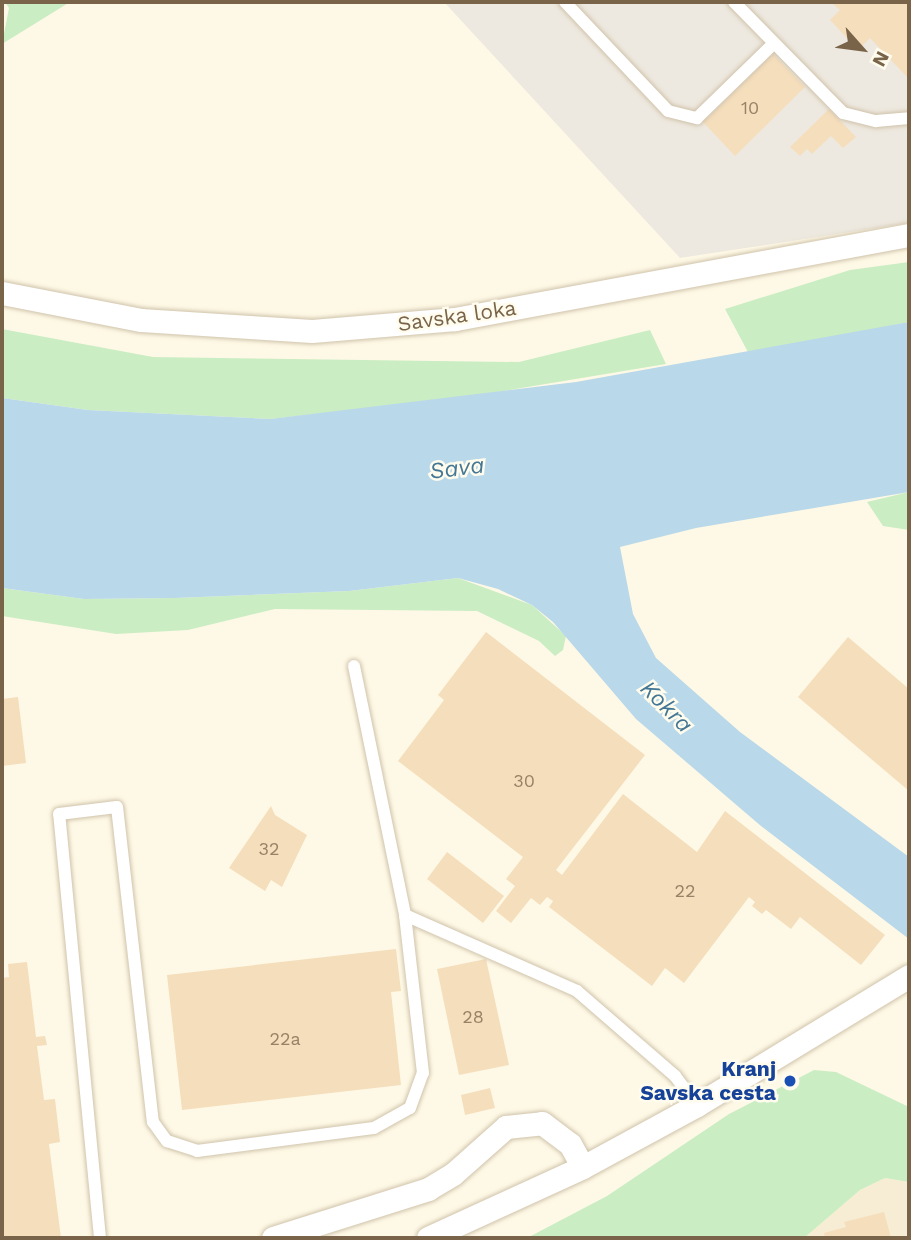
<!DOCTYPE html>
<html>
<head>
<meta charset="utf-8">
<style>
  body { margin:0 }
  #map { position:relative; width:911px; height:1240px; overflow:hidden; background:#fef9e6; font-family:"Work Sans",sans-serif }
  div>[style] { position:absolute }
  .residential>* { inset:0; background:#f6edd4 }
  .industrial>* { inset:0; background:#eee9e0 }
  .green>* { inset:0; background:#cbedc3 }
  .water>* { inset:0; background:#b9d8e9 }
  .building>* { inset:0; background:#f5debc }
  .roads { filter:drop-shadow(0 0 2px #d0c3ab) drop-shadow(0 0 2px #d0c3ab) }
  .lane>* { height:12px; margin:-6px; padding:0 6px; transform-origin:6px; border-radius:6px; background:#fff }
  .street>* { height:23px; margin:-11.5px; padding:0 11.5px; transform-origin:11.5px; border-radius:11.5px; background:#fff }
  .dots>* { width:19px; height:19px; translate:-50% -50%; box-sizing:border-box; border:4px solid #fffcee; border-radius:50% }
  span { translate:-50% -50%; white-space:nowrap; text-align:center; line-height:1.15; -webkit-text-stroke:5px #fffcee; paint-order:stroke }
  .number-label { font-size:18px; color:#988266 }
  .number-label span { -webkit-text-stroke-width:0 }
  .street-label { font-size:21px; color:#796449 }
  .transit-label { font-size:21px; color:#164399; font-weight:700 }
  .right { translate:-100% -50%; text-align:right }
  .water-label { font-size:23px; color:#437795; font-style:italic }
  .frame { position:absolute; inset:0; border:4px solid #796449; pointer-events:none }
  .north { position:absolute; left:827px; top:14px; width:70px; height:70px; -webkit-text-stroke:5px #fffcee; paint-order:stroke; rotate:118deg; font-size:19px; font-weight:700; line-height:28px; text-align:center; color:#796449 }
  .north::after { content:''; display:block; margin:auto; width:24px; height:32px; background:#796449; clip-path:polygon(50% 0,100% 100%,50% 72%,0 100%) }
</style>
</head>
<body>
<div id="map">
  <div class="residential">
    <div style="clip-path:polygon(885px 1178px,909px 1182px,909px 1238px,804px 1238px,860px 1190px)"></div>
  </div>
  <div class="industrial">
    <div style="clip-path:polygon(444px 2px,909px 2px,909px 223px,680px 258px)"></div>
  </div>
  <div class="green">
    <div style="clip-path:polygon(5px 2px,70px 2px,2px 44px,9px 8px)"></div>
    <div style="clip-path:polygon(909px 262px,909px 322px,749px 354px,725px 309px,850px 270px)"></div>
    <div style="clip-path:polygon(2px 329px,153px 357px,519px 362px,650px 330px,666px 364px,455px 399px,270px 419px,88px 410px,2px 398px)"></div>
    <div style="clip-path:polygon(909px 492px,909px 530px,883px 526px,867px 502px)"></div>
    <div style="clip-path:polygon(458px 578px,532px 605px,566px 636px,563px 650px,555px 656px,539px 641px,477px 611px,275px 609px,188px 630px,116px 634px,2px 616px,2px 588px,84px 599px,175px 598px,349px 591px)"></div>
    <div style="clip-path:polygon(814px 1070px,836px 1072px,909px 1107px,909px 1182px,885px 1178px,860px 1190px,804px 1238px,527px 1238px,607px 1196px,729px 1114px)"></div>
  </div>
  <div class="water">
    <div style="clip-path:polygon(909px 322px,909px 492px,696px 528px,620px 547px,633px 614px,656px 658px,740px 732px,909px 857px,909px 939px,761px 826px,636px 719px,553px 622px,532px 605px,498px 589px,458px 578px,349px 591px,175px 598px,84px 599px,2px 588px,2px 398px,88px 410px,270px 419px,576px 382px)"></div>
  </div>
  <div class="building">
    <div style="clip-path:polygon(831px 2px,909px 2px,909px 79px,870px 38px,858px 50px,830px 20px,840px 10px)"></div>
    <div style="clip-path:polygon(773px 54px,805px 87px,735px 156px,703px 122px)"></div>
    <div style="clip-path:polygon(829px 109px,856px 137px,843px 148px,831px 136px,812px 154px,807px 149px,800px 156px,790px 147px)"></div>
    <div style="clip-path:polygon(486px 632px,645px 755px,556px 870px,562px 875px,623px 794px,697px 852px,725px 811px,885px 935px,861px 965px,800px 917px,791px 929px,766px 910px,762px 914px,752px 906px,755px 902px,749px 897px,684px 983px,665px 968px,652px 986px,549px 907px,553px 901px,547px 897px,540px 905px,531px 898px,511px 923px,496px 911px,515px 886px,506px 879px,523px 857px,398px 761px,444px 700px,438px 695px)"></div>
    <div style="clip-path:polygon(848px 637px,909px 689px,909px 791px,798px 697px)"></div>
    <div style="clip-path:polygon(18px 697px,26px 763px,2px 766px,2px 699px)"></div>
    <div style="clip-path:polygon(271px 806px,275px 815px,307px 835px,282px 887px,271px 880px,265px 891px,229px 868px)"></div>
    <div style="clip-path:polygon(447px 852px,504px 896px,483px 923px,427px 879px)"></div>
    <div style="clip-path:polygon(396px 949px,401px 991px,391px 992px,401px 1085px,182px 1110px,167px 975px)"></div>
    <div style="clip-path:polygon(486px 959px,509px 1065px,459px 1075px,437px 969px)"></div>
    <div style="clip-path:polygon(27px 962px,36px 1037px,45px 1036px,47px 1045px,37px 1046px,44px 1100px,55px 1099px,60px 1142px,49px 1144px,61px 1238px,2px 1238px,2px 978px,9px 977px,8px 964px)"></div>
    <div style="clip-path:polygon(490px 1088px,495px 1108px,465px 1115px,461px 1095px)"></div>
    <div style="clip-path:polygon(884px 1212px,891px 1238px,825px 1238px,824px 1233px,846px 1227px,844px 1222px)"></div>
  </div>
  <div class="roads">
    <div class="lane">
      <div style="left:565px;top:2px;width:150px;rotate:46.6deg"></div>
      <div style="left:668px;top:111px;width:30px;rotate:14deg"></div>
      <div style="left:697px;top:118px;width:106px;rotate:-44.2deg"></div>
      <div style="left:734px;top:2px;width:156px;rotate:45.5deg"></div>
      <div style="left:843px;top:113px;width:34px;rotate:14deg"></div>
      <div style="left:876px;top:121px;width:33px;rotate:-5deg"></div>
      <div style="left:354px;top:666px;width:254px;rotate:78.4deg"></div>
      <div style="left:100px;top:1238px;width:426px;rotate:-95.5deg"></div>
      <div style="left:59px;top:814px;width:58px;rotate:-6.9deg"></div>
      <div style="left:117px;top:807px;width:317px;rotate:83.5deg"></div>
      <div style="left:153px;top:1122px;width:24px;rotate:54deg"></div>
      <div style="left:167px;top:1141px;width:32px;rotate:18deg"></div>
      <div style="left:197px;top:1151px;width:178px;rotate:-7.4deg"></div>
      <div style="left:374px;top:1128px;width:41px;rotate:-29.1deg"></div>
      <div style="left:410px;top:1108px;width:37px;rotate:-70deg"></div>
      <div style="left:423px;top:1073px;width:159px;rotate:-96.5deg"></div>
      <div style="left:405px;top:915px;width:188px;rotate:23.8deg"></div>
      <div style="left:577px;top:991px;width:130px;rotate:40.9deg"></div>
      <div style="left:675px;top:1076px;width:36px;rotate:53deg"></div>
    </div>
    <div class="street">
      <div style="left:2px;top:293px;width:142px;rotate:11deg"></div>
      <div style="left:141px;top:320px;width:171px;rotate:3.7deg"></div>
      <div style="left:312px;top:331px;width:144px;rotate:-4.8deg"></div>
      <div style="left:455px;top:319px;width:462px;rotate:-10.5deg"></div>
      <div style="left:273px;top:1238px;width:163px;rotate:-17.5deg"></div>
      <div style="left:428px;top:1189px;width:29px;rotate:-31deg"></div>
      <div style="left:453px;top:1174px;width:71px;rotate:-41.6deg"></div>
      <div style="left:506px;top:1127px;width:36px;rotate:-6deg"></div>
      <div style="left:542px;top:1123px;width:35px;rotate:37deg"></div>
      <div style="left:570px;top:1144px;width:26px;rotate:61deg"></div>
      <div style="left:428px;top:1238px;width:170px;rotate:-24.6deg"></div>
      <div style="left:583px;top:1167px;width:130px;rotate:-28.5deg"></div>
      <div style="left:697px;top:1105px;width:248px;rotate:-31.3deg"></div>
    </div>
  </div>
  <div class="dots">
    <div style="left:790px;top:1081px;background:#1a4fb4"></div>
  </div>
  <div class="number-label">
    <span style="left:750px;top:108px">10</span>
    <span style="left:524px;top:781px">30</span>
    <span style="left:269px;top:849px">32</span>
    <span style="left:685px;top:891px">22</span>
    <span style="left:473px;top:1017px">28</span>
    <span style="left:285px;top:1039px">22a</span>
  </div>
  <div class="street-label">
    <span style="left:457px;top:316px;rotate:-8deg">Savska loka</span>
  </div>
  <div class="transit-label">
    <span class="right" style="left:776px;top:1081px">Kranj<br>Savska cesta</span>
  </div>
  <div class="water-label">
    <span style="left:457px;top:469px;rotate:-7deg">Sava</span>
    <span style="left:666px;top:707px;rotate:45deg">Kokra</span>
  </div>
  <div class="frame"></div>
  <div class="north">N</div>
</div>
</body>
</html>
